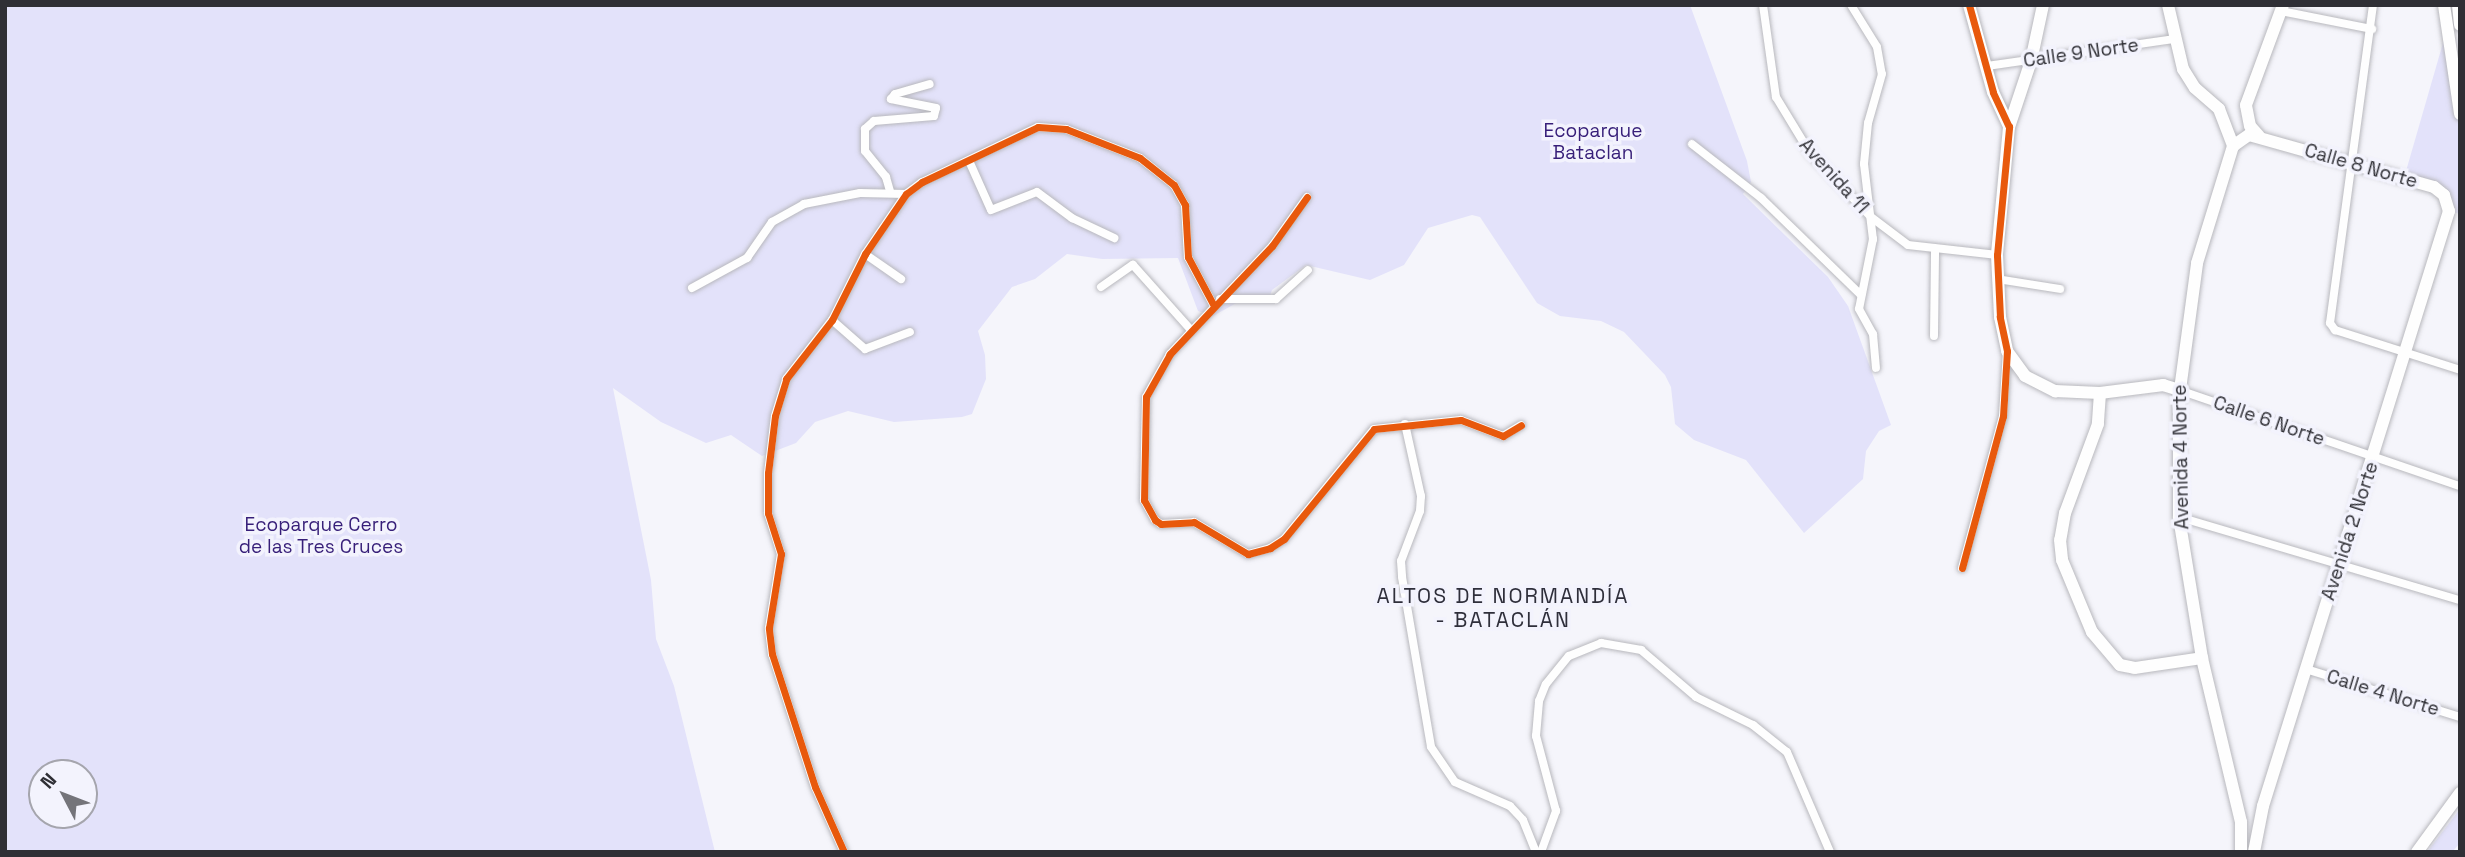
<!DOCTYPE html>
<html>
<head>
<meta charset="utf-8">
<style>
  body { margin:0 }
  #map { position:relative; width:2465px; height:857px; overflow:hidden; background:#f5f5fb; font-family:"Space Grotesk",sans-serif }
  div>[style] { position:absolute }
  .green>* { inset:0; background:#e3e2fa }
  .roads { filter:drop-shadow(0 0 2px #b8b8bd) drop-shadow(0 0 2px #b8b8bd) }
  .street>* { height:8px; margin:-4px; padding:0 4px; transform-origin:4px; border-radius:4px; background:#fefefe }
  .secondary>* { height:12px; margin:-6px; padding:0 6px; transform-origin:6px; border-radius:6px; background:#fefefe }
  .primary>* { height:12px; margin:-6px; padding:0 6px; transform-origin:6px; border-radius:6px; background:#fefefe }
  .cycleway>* { height:7px; margin:-3.5px; padding:0 3.5px; transform-origin:3.5px; border-radius:3.5px; background:#e8590c }
  span { translate:-50% -50%; white-space:nowrap; text-align:center; line-height:1.15; -webkit-text-stroke:7px #f3f3fd; paint-order:stroke }
  .street-label { font-size:19px; color:#2f2f35 }
  .park-label { font-size:19px; color:#371f79 }
  .neighbourhood-label { font-size:21px; color:#2f2f3b; letter-spacing:2px }
  .frame { position:absolute; inset:0; border:7px solid #2f2f35; pointer-events:none }
  .north { position:absolute; left:28px; top:759px; width:70px; height:70px; box-sizing:border-box; background:#f3f3fd; border:2px solid #a5a5ad; border-radius:50%; rotate:312deg; font-size:19px; font-weight:700; line-height:28px; text-align:center; color:#2f2f35 }
  .north::after { content:''; display:block; margin:auto; width:24px; height:32px; background:#74747a; clip-path:polygon(50% 0,100% 100%,50% 72%,0 100%) }
</style>
</head>
<body>
<div id="map">
  <div class="green">
    <div style="clip-path:polygon(evenodd,5px 5px,1690px 5px,1747px 161px,1751px 182px,1743px 194px,1828px 277px,1848px 306px,1891px 425px,1879px 431px,1866px 451px,1863px 479px,1804px 533px,1746px 460px,1694px 440px,1675px 424px,1671px 387px,1665px 375px,1624px 332px,1601px 321px,1560px 316px,1537px 303px,1480px 217px,1472px 215px,1428px 228px,1404px 265px,1370px 280px,1306px 265px,1272px 290px,1268px 301px,1240px 301px,1213px 316px,1198px 311px,1178px 258px,1102px 259px,1067px 254px,1035px 279px,1012px 287px,978px 331px,985px 355px,986px 379px,972px 414px,962px 417px,894px 422px,848px 411px,815px 422px,796px 443px,762px 456px,731px 435px,706px 443px,661px 422px,613px 388px,651px 580px,656px 639px,674px 686px,715px 852px,5px 852px,5px 5px,42px 773px,84px 773px,84px 815px,42px 815px,42px 773px)"></div>
    <div style="clip-path:polygon(2447px 29px,2460px 114px,2460px 214px,2449px 211px,2444px 195px,2404px 178px)"></div>
    <div style="clip-path:polygon(2460px 809px,2460px 843px,2452px 852px,2427px 852px)"></div>
  </div>
  <div class="roads">
    <div class="street">
      <div style="left:1763px;top:5px;width:93px;rotate:82deg"></div>
      <div style="left:1776px;top:97px;width:66px;rotate:58.7deg"></div>
      <div style="left:1810px;top:153px;width:88px;rotate:46.4deg"></div>
      <div style="left:1871px;top:217px;width:46px;rotate:37.1deg"></div>
      <div style="left:1908px;top:245px;width:90px;rotate:6.4deg"></div>
      <div style="left:1851px;top:5px;width:49px;rotate:58.2deg"></div>
      <div style="left:1877px;top:47px;width:27px;rotate:80deg"></div>
      <div style="left:1882px;top:74px;width:51px;rotate:105.9deg"></div>
      <div style="left:1868px;top:123px;width:41px;rotate:95.6deg"></div>
      <div style="left:1864px;top:164px;width:76px;rotate:83.2deg"></div>
      <div style="left:1873px;top:239px;width:71px;rotate:101.3deg"></div>
      <div style="left:1859px;top:309px;width:29px;rotate:61deg"></div>
      <div style="left:1873px;top:334px;width:34px;rotate:85deg"></div>
      <div style="left:2373px;top:5px;width:321px;rotate:97.7deg"></div>
      <div style="left:2330px;top:323px;width:9px;rotate:54deg"></div>
      <div style="left:2335px;top:330px;width:131px;rotate:17.7deg"></div>
      <div style="left:2281px;top:11px;width:93px;rotate:11.2deg"></div>
      <div style="left:1987px;top:66px;width:190px;rotate:-8.2deg"></div>
      <div style="left:1692px;top:144px;width:88px;rotate:38deg"></div>
      <div style="left:1761px;top:198px;width:139px;rotate:44.1deg"></div>
      <div style="left:970px;top:163px;width:51px;rotate:65.9deg"></div>
      <div style="left:991px;top:210px;width:49px;rotate:-21.4deg"></div>
      <div style="left:1037px;top:192px;width:44px;rotate:36.6deg"></div>
      <div style="left:1072px;top:218px;width:47px;rotate:25.5deg"></div>
      <div style="left:890px;top:191px;width:15px;rotate:-106deg"></div>
      <div style="left:886px;top:177px;width:33px;rotate:-129deg"></div>
      <div style="left:865px;top:151px;width:22px;rotate:-90deg"></div>
      <div style="left:865px;top:129px;width:12px;rotate:-42deg"></div>
      <div style="left:874px;top:121px;width:60px;rotate:-4.8deg"></div>
      <div style="left:934px;top:116px;width:8px;rotate:-76deg"></div>
      <div style="left:936px;top:108px;width:46px;rotate:-168.7deg"></div>
      <div style="left:891px;top:99px;width:6px;rotate:-51deg"></div>
      <div style="left:895px;top:94px;width:36px;rotate:-16deg"></div>
      <div style="left:1307px;top:197px;width:60px;rotate:125.5deg"></div>
      <div style="left:1272px;top:246px;width:149px;rotate:133.4deg"></div>
      <div style="left:1170px;top:354px;width:49px;rotate:119.2deg"></div>
      <div style="left:1146px;top:397px;width:103px;rotate:91.1deg"></div>
      <div style="left:1144px;top:500px;width:23px;rotate:61deg"></div>
      <div style="left:1155px;top:520px;width:7px;rotate:34deg"></div>
      <div style="left:1161px;top:524px;width:33px;rotate:-3deg"></div>
      <div style="left:1194px;top:522px;width:63px;rotate:30.7deg"></div>
      <div style="left:1248px;top:554px;width:23px;rotate:-15deg"></div>
      <div style="left:1270px;top:548px;width:17px;rotate:-33deg"></div>
      <div style="left:1284px;top:539px;width:142px;rotate:-50.7deg"></div>
      <div style="left:1374px;top:429px;width:87px;rotate:-5.9deg"></div>
      <div style="left:1461px;top:420px;width:45px;rotate:20.9deg"></div>
      <div style="left:1503px;top:436px;width:21px;rotate:-31deg"></div>
      <div style="left:865px;top:254px;width:44px;rotate:34.8deg"></div>
      <div style="left:1997px;top:279px;width:64px;rotate:9deg"></div>
      <div style="left:1101px;top:287px;width:39px;rotate:-35deg"></div>
      <div style="left:1133px;top:265px;width:86px;rotate:48.3deg"></div>
      <div style="left:692px;top:288px;width:63px;rotate:-28.6deg"></div>
      <div style="left:747px;top:258px;width:44px;rotate:-55.2deg"></div>
      <div style="left:772px;top:222px;width:37px;rotate:-29deg"></div>
      <div style="left:804px;top:204px;width:57px;rotate:-11.1deg"></div>
      <div style="left:860px;top:193px;width:46px;rotate:1.2deg"></div>
      <div style="left:1220px;top:299px;width:56px"></div>
      <div style="left:1276px;top:299px;width:43px;rotate:-42.2deg"></div>
      <div style="left:832px;top:320px;width:44px;rotate:41.3deg"></div>
      <div style="left:865px;top:349px;width:48px;rotate:-20.7deg"></div>
      <div style="left:1934px;top:336px;width:87px;rotate:-89.3deg"></div>
      <div style="left:2179px;top:390px;width:297px;rotate:18.9deg"></div>
      <div style="left:1405px;top:424px;width:74px;rotate:77.5deg"></div>
      <div style="left:1421px;top:496px;width:15px;rotate:94deg"></div>
      <div style="left:1420px;top:511px;width:53px;rotate:110.8deg"></div>
      <div style="left:1401px;top:561px;width:16px;rotate:86deg"></div>
      <div style="left:1402px;top:577px;width:172px;rotate:80.3deg"></div>
      <div style="left:1431px;top:747px;width:42px;rotate:55.6deg"></div>
      <div style="left:1455px;top:782px;width:60px;rotate:23.6deg"></div>
      <div style="left:1510px;top:806px;width:19px;rotate:47deg"></div>
      <div style="left:1523px;top:820px;width:35px;rotate:68deg"></div>
      <div style="left:2179px;top:517px;width:293px;rotate:16.5deg"></div>
      <div style="left:1962px;top:568px;width:157px;rotate:-74.9deg"></div>
      <div style="left:2003px;top:416px;width:65px;rotate:-86.5deg"></div>
      <div style="left:2306px;top:669px;width:161px;rotate:17.3deg"></div>
      <div style="left:844px;top:852px;width:71px;rotate:-114deg"></div>
      <div style="left:815px;top:787px;width:140px;rotate:-107.9deg"></div>
      <div style="left:772px;top:654px;width:26px;rotate:-97deg"></div>
      <div style="left:769px;top:628px;width:75px;rotate:-80.8deg"></div>
      <div style="left:781px;top:554px;width:43px;rotate:-107.6deg"></div>
      <div style="left:768px;top:513px;width:40px;rotate:-90deg"></div>
      <div style="left:768px;top:473px;width:57px;rotate:-83deg"></div>
      <div style="left:775px;top:416px;width:39px;rotate:-73deg"></div>
      <div style="left:786px;top:379px;width:75px;rotate:-52.1deg"></div>
      <div style="left:832px;top:320px;width:74px;rotate:-63.4deg"></div>
      <div style="left:865px;top:254px;width:73px;rotate:-55.7deg"></div>
      <div style="left:906px;top:194px;width:20px;rotate:-37deg"></div>
      <div style="left:922px;top:182px;width:128px;rotate:-25.4deg"></div>
      <div style="left:1038px;top:127px;width:28px;rotate:4deg"></div>
      <div style="left:1066px;top:129px;width:79px;rotate:21.4deg"></div>
      <div style="left:1140px;top:158px;width:43px;rotate:38.5deg"></div>
      <div style="left:1174px;top:185px;width:23px;rotate:61deg"></div>
      <div style="left:1185px;top:205px;width:52px;rotate:86.7deg"></div>
      <div style="left:1188px;top:257px;width:53px;rotate:62deg"></div>
      <div style="left:1541px;top:852px;width:44px;rotate:-69.9deg"></div>
      <div style="left:1556px;top:811px;width:78px;rotate:-104.9deg"></div>
      <div style="left:1536px;top:736px;width:35px;rotate:-85deg"></div>
      <div style="left:1539px;top:701px;width:18px;rotate:-68deg"></div>
      <div style="left:1546px;top:684px;width:36px;rotate:-51deg"></div>
      <div style="left:1569px;top:656px;width:35px;rotate:-22deg"></div>
      <div style="left:1601px;top:643px;width:41px;rotate:9.9deg"></div>
      <div style="left:1641px;top:650px;width:72px;rotate:40.5deg"></div>
      <div style="left:1696px;top:697px;width:64px;rotate:26.2deg"></div>
      <div style="left:1753px;top:725px;width:43px;rotate:38.5deg"></div>
      <div style="left:1787px;top:752px;width:109px;rotate:66.7deg"></div>
    </div>
    <div class="secondary">
      <div style="left:1969px;top:5px;width:90px;rotate:74.6deg"></div>
      <div style="left:1993px;top:92px;width:38px;rotate:65deg"></div>
      <div style="left:2009px;top:127px;width:129px;rotate:95.4deg"></div>
      <div style="left:1997px;top:255px;width:62px;rotate:87.2deg"></div>
      <div style="left:2000px;top:317px;width:35px;rotate:78deg"></div>
      <div style="left:2007px;top:351px;width:31px;rotate:54deg"></div>
      <div style="left:2025px;top:376px;width:34px;rotate:27deg"></div>
      <div style="left:2055px;top:391px;width:45px;rotate:2.5deg"></div>
      <div style="left:2100px;top:393px;width:64px;rotate:-7.2deg"></div>
      <div style="left:2163px;top:385px;width:17px;rotate:17deg"></div>
      <div style="left:2168px;top:5px;width:66px;rotate:76.8deg"></div>
      <div style="left:2183px;top:69px;width:22px;rotate:58deg"></div>
      <div style="left:2195px;top:88px;width:32px;rotate:41deg"></div>
      <div style="left:2219px;top:109px;width:40px;rotate:69deg"></div>
      <div style="left:2009px;top:127px;width:70px;rotate:-71.6deg"></div>
      <div style="left:2031px;top:61px;width:57px;rotate:-77.9deg"></div>
      <div style="left:2259px;top:136px;width:13px;rotate:-132deg"></div>
      <div style="left:2250px;top:126px;width:21px;rotate:-101deg"></div>
      <div style="left:2246px;top:105px;width:107px;rotate:-69.7deg"></div>
      <div style="left:2100px;top:393px;width:31px;rotate:94deg"></div>
      <div style="left:2098px;top:424px;width:95px;rotate:110.3deg"></div>
      <div style="left:2065px;top:513px;width:27px;rotate:100deg"></div>
      <div style="left:2060px;top:540px;width:20px;rotate:84deg"></div>
      <div style="left:2062px;top:560px;width:78px;rotate:67.4deg"></div>
      <div style="left:2092px;top:632px;width:43px;rotate:49.7deg"></div>
      <div style="left:2120px;top:665px;width:15px;rotate:11deg"></div>
      <div style="left:2135px;top:668px;width:68px;rotate:-8.5deg"></div>
      <div style="left:2241px;top:852px;width:30px;rotate:-90deg"></div>
      <div style="left:2241px;top:822px;width:169px;rotate:-103.4deg"></div>
      <div style="left:2202px;top:658px;width:143px;rotate:-99.3deg"></div>
      <div style="left:2179px;top:517px;width:120px;rotate:-90deg"></div>
      <div style="left:2179px;top:397px;width:135px;rotate:-82.3deg"></div>
      <div style="left:2197px;top:263px;width:122px;rotate:-72.9deg"></div>
      <div style="left:2233px;top:146px;width:19px;rotate:-35deg"></div>
      <div style="left:2249px;top:135px;width:192px;rotate:15.7deg"></div>
      <div style="left:2434px;top:187px;width:13px;rotate:39deg"></div>
      <div style="left:2444px;top:195px;width:17px;rotate:73deg"></div>
      <div style="left:2449px;top:211px;width:623px;rotate:107.36deg"></div>
      <div style="left:2263px;top:806px;width:47px;rotate:101.1deg"></div>
    </div>
    <div class="primary">
      <div style="left:2444px;top:5px;width:110px;rotate:81.6deg"></div>
      <div style="left:2458px;top:5px;width:20px;rotate:84deg"></div>
      <div style="left:2417px;top:852px;width:73px;rotate:-53.9deg"></div>
    </div>
  </div>
  <div class="cycleway">
    <div style="left:1307px;top:197px;width:60px;rotate:125.5deg"></div>
    <div style="left:1272px;top:246px;width:149px;rotate:133.4deg"></div>
    <div style="left:1170px;top:354px;width:49px;rotate:119.2deg"></div>
    <div style="left:1146px;top:397px;width:103px;rotate:91.1deg"></div>
    <div style="left:1144px;top:500px;width:23px;rotate:61deg"></div>
    <div style="left:1155px;top:520px;width:7px;rotate:34deg"></div>
    <div style="left:1161px;top:524px;width:33px;rotate:-3deg"></div>
    <div style="left:1194px;top:522px;width:63px;rotate:30.7deg"></div>
    <div style="left:1248px;top:554px;width:23px;rotate:-15deg"></div>
    <div style="left:1270px;top:548px;width:17px;rotate:-33deg"></div>
    <div style="left:1284px;top:539px;width:142px;rotate:-50.7deg"></div>
    <div style="left:1374px;top:429px;width:87px;rotate:-5.9deg"></div>
    <div style="left:1461px;top:420px;width:45px;rotate:20.9deg"></div>
    <div style="left:1503px;top:436px;width:21px;rotate:-31deg"></div>
    <div style="left:1962px;top:568px;width:157px;rotate:-74.9deg"></div>
    <div style="left:2003px;top:416px;width:65px;rotate:-86.5deg"></div>
    <div style="left:2007px;top:351px;width:35px;rotate:-102deg"></div>
    <div style="left:2000px;top:317px;width:62px;rotate:-92.8deg"></div>
    <div style="left:1997px;top:255px;width:129px;rotate:-84.6deg"></div>
    <div style="left:2009px;top:127px;width:38px;rotate:-115deg"></div>
    <div style="left:1993px;top:92px;width:90px;rotate:-105.4deg"></div>
    <div style="left:844px;top:852px;width:71px;rotate:-114deg"></div>
    <div style="left:815px;top:787px;width:140px;rotate:-107.9deg"></div>
    <div style="left:772px;top:654px;width:26px;rotate:-97deg"></div>
    <div style="left:769px;top:628px;width:75px;rotate:-80.8deg"></div>
    <div style="left:781px;top:554px;width:43px;rotate:-107.6deg"></div>
    <div style="left:768px;top:513px;width:40px;rotate:-90deg"></div>
    <div style="left:768px;top:473px;width:57px;rotate:-83deg"></div>
    <div style="left:775px;top:416px;width:39px;rotate:-73deg"></div>
    <div style="left:786px;top:379px;width:75px;rotate:-52.1deg"></div>
    <div style="left:832px;top:320px;width:74px;rotate:-63.4deg"></div>
    <div style="left:865px;top:254px;width:73px;rotate:-55.7deg"></div>
    <div style="left:906px;top:194px;width:20px;rotate:-37deg"></div>
    <div style="left:922px;top:182px;width:128px;rotate:-25.4deg"></div>
    <div style="left:1038px;top:127px;width:28px;rotate:4deg"></div>
    <div style="left:1066px;top:129px;width:79px;rotate:21.4deg"></div>
    <div style="left:1140px;top:158px;width:43px;rotate:38.5deg"></div>
    <div style="left:1174px;top:185px;width:23px;rotate:61deg"></div>
    <div style="left:1185px;top:205px;width:52px;rotate:86.7deg"></div>
    <div style="left:1188px;top:257px;width:53px;rotate:62deg"></div>
  </div>
  <div class="street-label">
    <span style="left:2081px;top:53px;rotate:-8deg">Calle 9 Norte</span>
    <span style="left:2361px;top:166px;rotate:16deg">Calle 8 Norte</span>
    <span style="left:1834px;top:176px;rotate:48deg">Avenida 11</span>
    <span style="left:2269px;top:421px;rotate:19deg">Calle 6 Norte</span>
    <span style="left:2181px;top:457px;rotate:-91deg">Avenida 4 Norte</span>
    <span style="left:2350px;top:531px;rotate:-72deg">Avenida 2 Norte</span>
    <span style="left:2383px;top:693px;rotate:17deg">Calle 4 Norte</span>
  </div>
  <div class="park-label">
    <span style="left:1593px;top:142px">Ecoparque<br>Bataclan</span>
    <span style="left:321px;top:536px">Ecoparque Cerro<br>de las Tres Cruces</span>
  </div>
  <div class="neighbourhood-label">
    <span style="left:1503px;top:608px">ALTOS DE NORMANDÍA<br>- BATACLÁN</span>
  </div>
  <div class="frame"></div>
  <div class="north">N</div>
</div>
</body>
</html>
